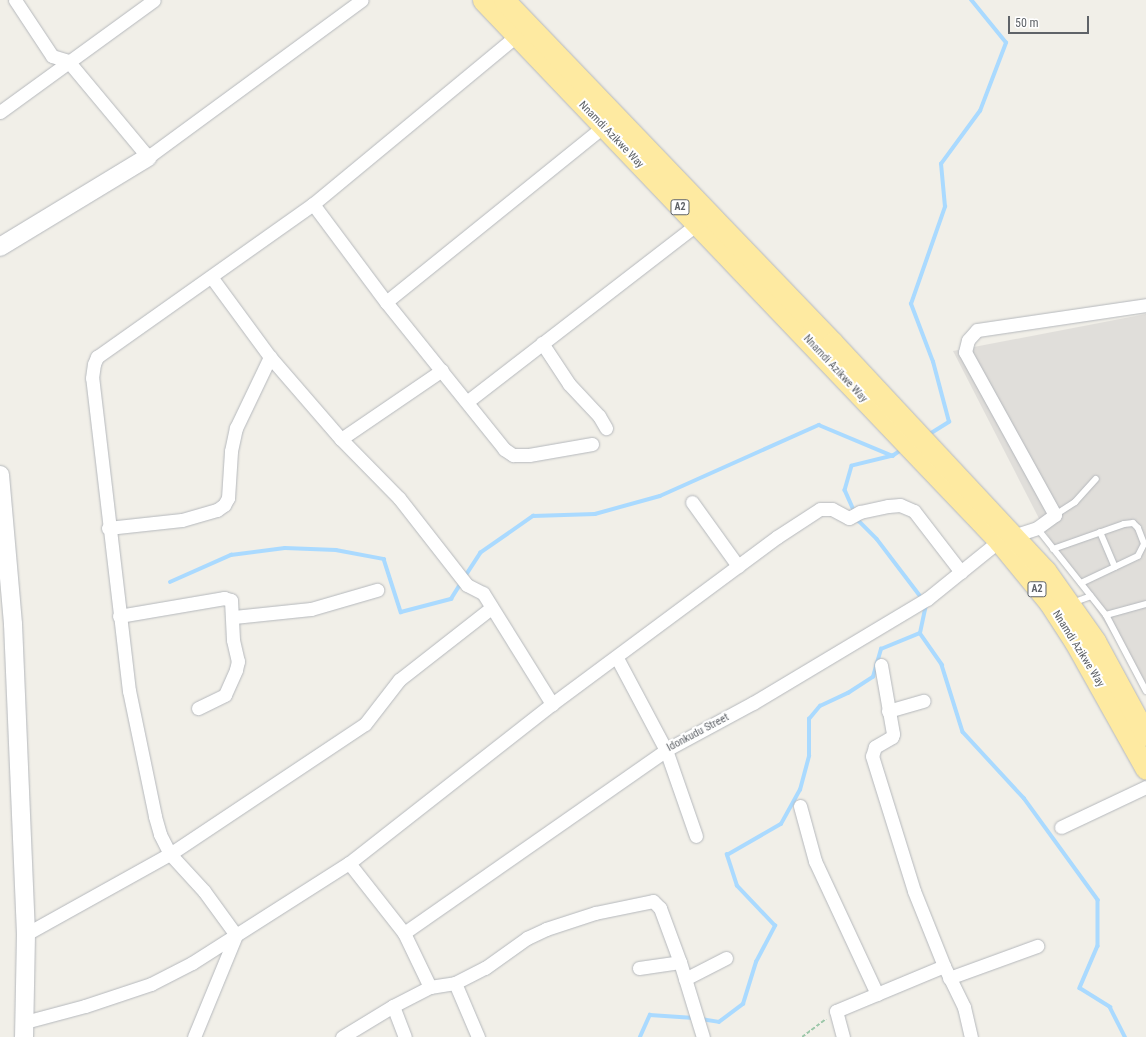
<!DOCTYPE html>
<html>
<head>
<meta charset="utf-8">
<style>
  body { margin:0 }
  #map { position:relative; width:1146px; height:1037px; overflow:hidden; background:#f1efe8; font-family:"Roboto Condensed",sans-serif }
  div>[style] { position:absolute }
  .industrial>* { inset:0; background:#e0deda }
  .stream>* { height:3.5px; margin:-1.75px; padding:0 1.75px; transform-origin:1.75px; border-radius:1.75px; background:#aadaff }
  .path>* { height:2px; margin-top:-1px; transform-origin:0; background:repeating-linear-gradient(90deg,#9cc7a9 0 4px,transparent 0 6px) }
  .roads { filter:drop-shadow(0 0 1px #b5b8bc) drop-shadow(0 0 1px #b5b8bc) }
  .service>* { height:6px; margin:-3px; padding:0 3px; transform-origin:3px; border-radius:3px; background:#fff }
  .minor>* { height:13px; margin:-6.5px; padding:0 6.5px; transform-origin:6.5px; border-radius:6.5px; background:#fff }
  .secondary>* { height:18px; margin:-9px; padding:0 9px; transform-origin:9px; border-radius:9px; background:#fff }
  .trunk>* { height:21px; margin:-10.5px; padding:0 10.5px; transform-origin:10.5px; border-radius:10.5px; background:#feeaa1 }
  span { translate:-50% -50%; white-space:nowrap; text-align:center; line-height:1.15; -webkit-text-stroke:4px #fff; paint-order:stroke }
  .shield-label span { padding:1px 3px; background:#fff; border:1px solid; border-radius:3px; -webkit-text-stroke-width:0 }
  .shield-label { font-size:10px; color:#5f6368; font-weight:700 }
  .street-label { font-size:11px; color:#5f6368 }
  .scale { position:absolute; left:1008px; top:16px; width:81px; height:18px; box-sizing:border-box; border:2px solid #5f6368; border-top:0; padding-left:5px; font-size:12px; line-height:14px; white-space:nowrap; color:#5f6368; -webkit-text-stroke:3px #fff; paint-order:stroke }
</style>
</head>
<body>
<div id="map">
  <div class="industrial">
    <div style="clip-path:polygon(1146px 314px,1146px 686px,1048px 536px,953px 351px)"></div>
  </div>
  <div class="stream">
    <div style="left:928px;top:435px;width:25px;rotate:-32deg"></div>
    <div style="left:949px;top:422px;width:62px;rotate:-104.9deg"></div>
    <div style="left:933px;top:362px;width:62px;rotate:-110.8deg"></div>
    <div style="left:911px;top:304px;width:103px;rotate:-70.7deg"></div>
    <div style="left:945px;top:207px;width:43px;rotate:-95.3deg"></div>
    <div style="left:941px;top:164px;width:66px;rotate:-53.7deg"></div>
    <div style="left:980px;top:111px;width:73px;rotate:-69.1deg"></div>
    <div style="left:1006px;top:43px;width:55px;rotate:-129.1deg"></div>
    <div style="left:902px;top:450px;width:11px;rotate:146deg"></div>
    <div style="left:893px;top:456px;width:42px;rotate:166.3deg"></div>
    <div style="left:852px;top:466px;width:25px;rotate:106deg"></div>
    <div style="left:845px;top:490px;width:34px;rotate:66deg"></div>
    <div style="left:859px;top:521px;width:25px;rotate:45deg"></div>
    <div style="left:877px;top:539px;width:74px;rotate:52.7deg"></div>
    <div style="left:464px;top:578px;width:30px;rotate:-57deg"></div>
    <div style="left:480px;top:553px;width:65px;rotate:-34.9deg"></div>
    <div style="left:533px;top:516px;width:62px;rotate:-1.8deg"></div>
    <div style="left:595px;top:514px;width:67px;rotate:-15.5deg"></div>
    <div style="left:660px;top:496px;width:174px;rotate:-24.1deg"></div>
    <div style="left:819px;top:425px;width:80px;rotate:22.7deg"></div>
    <div style="left:170px;top:582px;width:67px;rotate:-23.9deg"></div>
    <div style="left:231px;top:555px;width:54px;rotate:-7.4deg"></div>
    <div style="left:285px;top:548px;width:51px;rotate:2.2deg"></div>
    <div style="left:336px;top:550px;width:49px;rotate:10.6deg"></div>
    <div style="left:384px;top:559px;width:56px;rotate:72.2deg"></div>
    <div style="left:401px;top:612px;width:52px;rotate:-14.6deg"></div>
    <div style="left:451px;top:599px;width:19px;rotate:-58deg"></div>
    <div style="left:920px;top:633px;width:39px;rotate:55deg"></div>
    <div style="left:942px;top:665px;width:70px;rotate:72.6deg"></div>
    <div style="left:963px;top:732px;width:90px;rotate:47.3deg"></div>
    <div style="left:1024px;top:798px;width:126px;rotate:54deg"></div>
    <div style="left:1098px;top:900px;width:46px;rotate:90deg"></div>
    <div style="left:1098px;top:946px;width:46px;rotate:113.2deg"></div>
    <div style="left:1080px;top:988px;width:36px;rotate:32deg"></div>
    <div style="left:1110px;top:1007px;width:34px;rotate:63deg"></div>
    <div style="left:701px;top:1019px;width:18px;rotate:9deg"></div>
    <div style="left:719px;top:1022px;width:30px;rotate:-37deg"></div>
    <div style="left:743px;top:1004px;width:44px;rotate:-72.8deg"></div>
    <div style="left:756px;top:962px;width:41px;rotate:-62.2deg"></div>
    <div style="left:775px;top:926px;width:55px;rotate:-133.5deg"></div>
    <div style="left:737px;top:886px;width:33px;rotate:-108deg"></div>
    <div style="left:727px;top:855px;width:62px;rotate:-29.9deg"></div>
    <div style="left:781px;top:824px;width:39px;rotate:-61deg"></div>
    <div style="left:800px;top:790px;width:35px;rotate:-75deg"></div>
    <div style="left:809px;top:756px;width:37px;rotate:-90deg"></div>
    <div style="left:809px;top:719px;width:17px;rotate:-50deg"></div>
    <div style="left:820px;top:706px;width:31px;rotate:-25deg"></div>
    <div style="left:848px;top:693px;width:30px;rotate:-33deg"></div>
    <div style="left:873px;top:677px;width:29px;rotate:-74deg"></div>
    <div style="left:881px;top:649px;width:42px;rotate:-22.3deg"></div>
    <div style="left:920px;top:633px;width:30px;rotate:-78deg"></div>
    <div style="left:640px;top:1037px;width:24px;rotate:-66deg"></div>
    <div style="left:650px;top:1015px;width:44px;rotate:3.9deg"></div>
  </div>
  <div class="path">
    <div style="left:802px;top:1037px;width:30px;rotate:-37deg"></div>
  </div>
  <div class="roads">
    <div class="service">
      <div style="left:1055px;top:515px;width:24px;rotate:-33deg"></div>
      <div style="left:1075px;top:502px;width:31px;rotate:-48deg"></div>
      <div style="left:1037px;top:528px;width:111px;rotate:51.6deg"></div>
      <div style="left:1106px;top:615px;width:86px;rotate:62.2deg"></div>
      <div style="left:1100px;top:532px;width:38px;rotate:67deg"></div>
      <div style="left:1053px;top:549px;width:75px;rotate:-19.4deg"></div>
      <div style="left:1124px;top:524px;width:9px;rotate:-6deg"></div>
      <div style="left:1133px;top:523px;width:7px;rotate:45deg"></div>
      <div style="left:1138px;top:528px;width:17px;rotate:69deg"></div>
      <div style="left:1144px;top:544px;width:13px;rotate:117deg"></div>
      <div style="left:1138px;top:556px;width:63px;rotate:154.7deg"></div>
      <div style="left:1072px;top:603px;width:20px;rotate:-20deg"></div>
      <div style="left:1106px;top:615px;width:41px;rotate:-15.4deg"></div>
    </div>
    <div class="minor">
      <div style="left:15px;top:0;width:67px;rotate:56.5deg"></div>
      <div style="left:52px;top:56px;width:17px;rotate:17deg"></div>
      <div style="left:68px;top:61px;width:125px;rotate:50.2deg"></div>
      <div style="left:148px;top:157px;width:265px;rotate:-36.3deg"></div>
      <div style="left:0;top:112px;width:190px;rotate:-36deg"></div>
      <div style="left:313px;top:204px;width:122px;rotate:53.3deg"></div>
      <div style="left:386px;top:302px;width:189px;rotate:51.2deg"></div>
      <div style="left:504px;top:449px;width:11px;rotate:34deg"></div>
      <div style="left:513px;top:455px;width:16px"></div>
      <div style="left:529px;top:455px;width:64px;rotate:-9.9deg"></div>
      <div style="left:212px;top:278px;width:98px;rotate:53.7deg"></div>
      <div style="left:270px;top:357px;width:108px;rotate:49.1deg"></div>
      <div style="left:341px;top:439px;width:83px;rotate:45.5deg"></div>
      <div style="left:399px;top:498px;width:110px;rotate:52deg"></div>
      <div style="left:467px;top:585px;width:18px;rotate:27deg"></div>
      <div style="left:483px;top:593px;width:131px;rotate:58.1deg"></div>
      <div style="left:386px;top:302px;width:279px;rotate:-38.9deg"></div>
      <div style="left:542px;top:343px;width:49px;rotate:56.6deg"></div>
      <div style="left:569px;top:384px;width:44px;rotate:46.8deg"></div>
      <div style="left:599px;top:416px;width:14px;rotate:60deg"></div>
      <div style="left:468px;top:401px;width:289px;rotate:-37.7deg"></div>
      <div style="left:341px;top:439px;width:122px;rotate:-34.3deg"></div>
      <div style="left:692px;top:502px;width:79px;rotate:54.3deg"></div>
      <div style="left:108px;top:528px;width:74px;rotate:-6.2deg"></div>
      <div style="left:182px;top:520px;width:36px;rotate:-16deg"></div>
      <div style="left:217px;top:510px;width:9px;rotate:-36deg"></div>
      <div style="left:224px;top:505px;width:8px;rotate:-60deg"></div>
      <div style="left:228px;top:498px;width:47px;rotate:-86.3deg"></div>
      <div style="left:231px;top:451px;width:24px;rotate:-78deg"></div>
      <div style="left:236px;top:428px;width:79px;rotate:-64.4deg"></div>
      <div style="left:1013px;top:536px;width:25px;rotate:-18deg"></div>
      <div style="left:1037px;top:528px;width:22px;rotate:-36deg"></div>
      <div style="left:1055px;top:515px;width:186px;rotate:-118.9deg"></div>
      <div style="left:965px;top:352px;width:12px;rotate:-76deg"></div>
      <div style="left:968px;top:340px;width:13px;rotate:-48deg"></div>
      <div style="left:977px;top:330px;width:171px;rotate:-8.4deg"></div>
      <div style="left:119px;top:616px;width:107px;rotate:-9.7deg"></div>
      <div style="left:224px;top:598px;width:7px;rotate:16deg"></div>
      <div style="left:231px;top:600px;width:40px;rotate:87.1deg"></div>
      <div style="left:233px;top:640px;width:22px;rotate:77deg"></div>
      <div style="left:238px;top:661px;width:9px;rotate:103deg"></div>
      <div style="left:236px;top:670px;width:27px;rotate:114deg"></div>
      <div style="left:225px;top:695px;width:30px;rotate:154deg"></div>
      <div style="left:234px;top:617px;width:77px;rotate:-5.9deg"></div>
      <div style="left:311px;top:609px;width:69px;rotate:-16.1deg"></div>
      <div style="left:617px;top:658px;width:104px;rotate:62deg"></div>
      <div style="left:666px;top:750px;width:91px;rotate:70.8deg"></div>
      <div style="left:881px;top:665px;width:70px;rotate:80.1deg"></div>
      <div style="left:893px;top:734px;width:3px;rotate:108deg"></div>
      <div style="left:892px;top:737px;width:20px;rotate:150deg"></div>
      <div style="left:875px;top:747px;width:9px;rotate:108deg"></div>
      <div style="left:872px;top:756px;width:141px;rotate:72.7deg"></div>
      <div style="left:914px;top:891px;width:81px;rotate:68.2deg"></div>
      <div style="left:944px;top:966px;width:46px;rotate:64deg"></div>
      <div style="left:964px;top:1007px;width:31px;rotate:77deg"></div>
      <div style="left:888px;top:711px;width:37px;rotate:-16deg"></div>
      <div style="left:800px;top:806px;width:57px;rotate:74.7deg"></div>
      <div style="left:815px;top:861px;width:147px;rotate:65deg"></div>
      <div style="left:1061px;top:827px;width:94px;rotate:-25.2deg"></div>
      <div style="left:349px;top:863px;width:89px;rotate:51.8deg"></div>
      <div style="left:404px;top:933px;width:60px;rotate:64.3deg"></div>
      <div style="left:404px;top:933px;width:320px;rotate:-34.9deg"></div>
      <div style="left:666px;top:750px;width:99px;rotate:-28.4deg"></div>
      <div style="left:753px;top:703px;width:203px;rotate:-30.9deg"></div>
      <div style="left:927px;top:599px;width:92px;rotate:-38.9deg"></div>
      <div style="left:26px;top:934px;width:165px;rotate:-29.1deg"></div>
      <div style="left:170px;top:854px;width:234px;rotate:-33.7deg"></div>
      <div style="left:365px;top:724px;width:56px;rotate:-52.3deg"></div>
      <div style="left:399px;top:680px;width:117px;rotate:-38deg"></div>
      <div style="left:236px;top:935px;width:54px;rotate:-126deg"></div>
      <div style="left:204px;top:891px;width:50px;rotate:-132.6deg"></div>
      <div style="left:170px;top:854px;width:22px;rotate:-117deg"></div>
      <div style="left:160px;top:834px;width:19px;rotate:-106deg"></div>
      <div style="left:155px;top:816px;width:128px;rotate:-101.7deg"></div>
      <div style="left:129px;top:691px;width:315px;rotate:-96.7deg"></div>
      <div style="left:92px;top:378px;width:14px;rotate:-82deg"></div>
      <div style="left:94px;top:364px;width:8px;rotate:-67deg"></div>
      <div style="left:97px;top:357px;width:265px;rotate:-35.3deg"></div>
      <div style="left:313px;top:204px;width:265px;rotate:-39.6deg"></div>
      <div style="left:639px;top:968px;width:41px;rotate:-8.3deg"></div>
      <div style="left:949px;top:978px;width:94px;rotate:-20deg"></div>
      <div style="left:685px;top:979px;width:46px;rotate:-27.1deg"></div>
      <div style="left:455px;top:983px;width:59px;rotate:66.9deg"></div>
      <div style="left:393px;top:1006px;width:33px;rotate:69deg"></div>
      <div style="left:25px;top:1022px;width:62px;rotate:-14.9deg"></div>
      <div style="left:85px;top:1006px;width:70px;rotate:-18.4deg"></div>
      <div style="left:151px;top:984px;width:46px;rotate:-27.1deg"></div>
      <div style="left:192px;top:963px;width:186px;rotate:-32.5deg"></div>
      <div style="left:349px;top:863px;width:258px;rotate:-38.1deg"></div>
      <div style="left:552px;top:704px;width:280px;rotate:-36.6deg"></div>
      <div style="left:777px;top:537px;width:51px;rotate:-33.1deg"></div>
      <div style="left:820px;top:509px;width:12px"></div>
      <div style="left:832px;top:509px;width:19px;rotate:28deg"></div>
      <div style="left:849px;top:518px;width:13px;rotate:-29deg"></div>
      <div style="left:860px;top:512px;width:29px;rotate:-12deg"></div>
      <div style="left:888px;top:506px;width:12px;rotate:-5deg"></div>
      <div style="left:900px;top:505px;width:15px;rotate:23deg"></div>
      <div style="left:914px;top:511px;width:77px;rotate:52.4deg"></div>
      <div style="left:194px;top:1037px;width:110px;rotate:-67.6deg"></div>
      <div style="left:342px;top:1037px;width:60px;rotate:-31.3deg"></div>
      <div style="left:393px;top:1006px;width:42px;rotate:-27.2deg"></div>
      <div style="left:430px;top:987px;width:25px;rotate:-9deg"></div>
      <div style="left:455px;top:983px;width:34px;rotate:-27deg"></div>
      <div style="left:485px;top:968px;width:52px;rotate:-35.5deg"></div>
      <div style="left:527px;top:938px;width:21px;rotate:-25deg"></div>
      <div style="left:546px;top:929px;width:52px;rotate:-18.1deg"></div>
      <div style="left:595px;top:913px;width:59px;rotate:-11.7deg"></div>
      <div style="left:653px;top:901px;width:10px;rotate:45deg"></div>
      <div style="left:660px;top:908px;width:58px;rotate:69.7deg"></div>
      <div style="left:680px;top:962px;width:78px;rotate:73deg"></div>
      <div style="left:843px;top:1037px;width:27px;rotate:-105deg"></div>
      <div style="left:836px;top:1011px;width:117px;rotate:-22.6deg"></div>
    </div>
    <div class="secondary">
      <div style="left:0;top:247px;width:173px;rotate:-31.3deg"></div>
      <div style="left:0;top:475px;width:150px;rotate:85deg"></div>
      <div style="left:13px;top:624px;width:310px;rotate:87.6deg"></div>
      <div style="left:26px;top:934px;width:103px;rotate:91.1deg"></div>
    </div>
    <div class="trunk">
      <div style="left:483px;top:0;width:748px;rotate:46.35deg"></div>
      <div style="left:999px;top:541px;width:79px;rotate:50.7deg"></div>
      <div style="left:1049px;top:602px;width:48px;rotate:57deg"></div>
      <div style="left:1075px;top:642px;width:145px;rotate:60.8deg"></div>
      <div style="left:504px;top:0;width:475px;rotate:46.2deg"></div>
      <div style="left:833px;top:343px;width:311px;rotate:47deg"></div>
      <div style="left:1045px;top:570px;width:87px;rotate:54.8deg"></div>
      <div style="left:1095px;top:641px;width:107px;rotate:61.5deg"></div>
    </div>
  </div>
  <div class="shield-label">
    <span style="left:680px;top:207px">A2</span>
    <span style="left:1037px;top:589px">A2</span>
  </div>
  <div class="street-label">
    <span style="left:611px;top:135px;rotate:46deg">Nnamdi Azikwe Way</span>
    <span style="left:835px;top:369px;rotate:47deg">Nnamdi Azikwe Way</span>
    <span style="left:1078px;top:649px;rotate:58deg">Nnamdi Azikwe Way</span>
    <span style="left:698px;top:733px;rotate:-28deg">Idonkudu Street</span>
  </div>
  <div class="scale">50 m</div>
</div>
</body>
</html>
